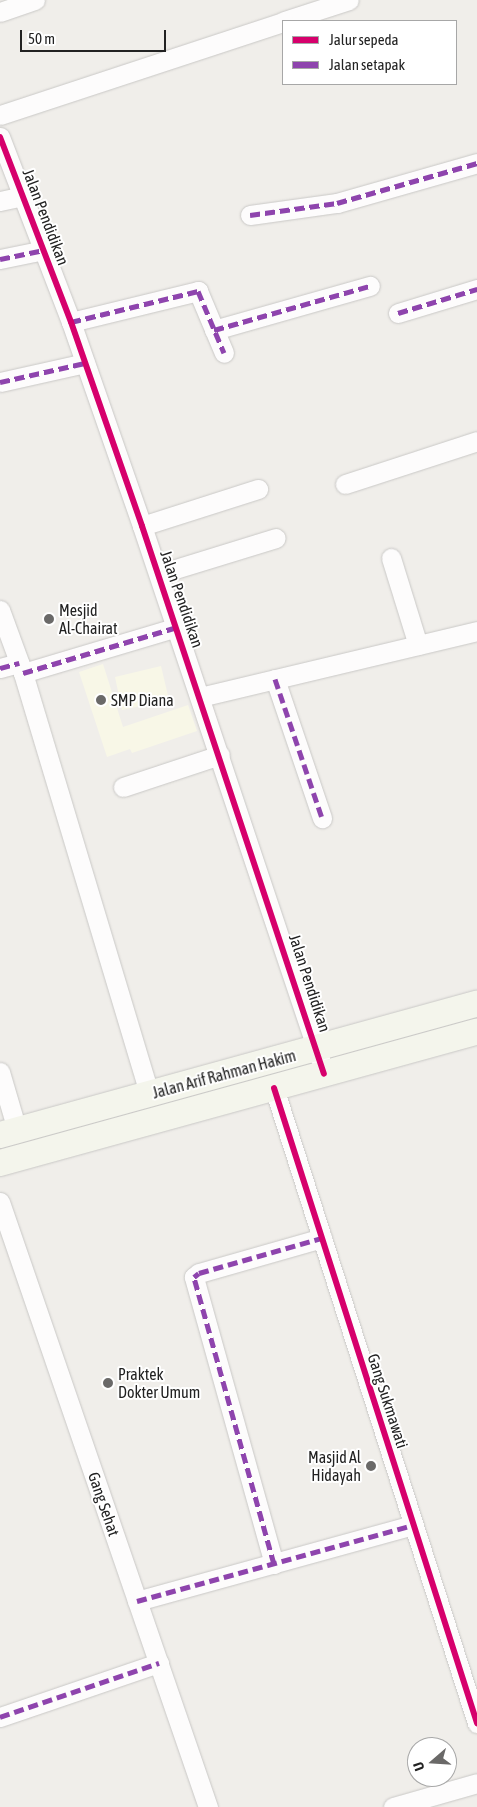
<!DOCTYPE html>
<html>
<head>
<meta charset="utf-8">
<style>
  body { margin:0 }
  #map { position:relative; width:477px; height:1807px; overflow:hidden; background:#f0eeea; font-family:"Asap Condensed",sans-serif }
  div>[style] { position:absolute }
  .education>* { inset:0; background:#f8f7e7 }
  .roads { filter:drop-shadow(0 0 1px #c9c8c6) drop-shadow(0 0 1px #c9c8c6) }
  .street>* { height:19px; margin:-9.5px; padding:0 9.5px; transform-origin:9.5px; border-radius:9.5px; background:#fdfcfc }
  .secondary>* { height:26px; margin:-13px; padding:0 13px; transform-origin:13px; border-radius:13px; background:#f4f5ec }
  .quiet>* { height:5px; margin-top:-2.5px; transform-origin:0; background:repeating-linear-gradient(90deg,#8e44ad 0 10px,transparent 0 15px) }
  .cycleway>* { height:6px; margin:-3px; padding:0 3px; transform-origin:3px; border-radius:3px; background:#d6006c }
  .dots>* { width:14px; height:14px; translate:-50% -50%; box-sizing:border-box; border:2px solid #fff; border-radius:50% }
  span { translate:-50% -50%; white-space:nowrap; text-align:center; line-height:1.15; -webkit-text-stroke:4px #fff; paint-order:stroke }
  .street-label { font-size:16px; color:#222 }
  .poi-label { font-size:16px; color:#222 }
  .left { translate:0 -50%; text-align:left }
  .right { translate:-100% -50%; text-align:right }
  .legend { position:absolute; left:282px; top:20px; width:175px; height:65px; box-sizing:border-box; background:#fff; border:1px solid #a7a7a7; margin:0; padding:6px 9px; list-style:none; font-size:15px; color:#222 }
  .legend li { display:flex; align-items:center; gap:10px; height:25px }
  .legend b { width:25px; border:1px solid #a7a7a7 }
  .north { position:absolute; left:407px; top:1737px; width:50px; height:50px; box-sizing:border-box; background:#fff; border:1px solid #a7a7a7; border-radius:50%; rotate:251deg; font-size:14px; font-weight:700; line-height:20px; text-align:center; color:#222 }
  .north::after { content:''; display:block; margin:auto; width:18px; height:22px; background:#6a6968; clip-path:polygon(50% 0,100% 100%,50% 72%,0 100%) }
  .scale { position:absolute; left:20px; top:30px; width:146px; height:22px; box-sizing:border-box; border:2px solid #222; border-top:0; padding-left:6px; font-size:15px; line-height:18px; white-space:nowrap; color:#222; -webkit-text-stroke:4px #fff; paint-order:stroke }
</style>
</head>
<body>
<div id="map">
  <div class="education">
    <div style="clip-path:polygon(103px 664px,123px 727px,188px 705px,197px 731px,132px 753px,130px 749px,107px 757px,79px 672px)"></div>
    <div style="clip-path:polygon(161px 666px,169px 700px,122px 710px,115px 677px)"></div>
  </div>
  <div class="roads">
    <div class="street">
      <div style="left:0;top:12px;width:37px;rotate:-19deg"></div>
      <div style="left:284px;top:21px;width:68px;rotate:-17.9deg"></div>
      <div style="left:0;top:115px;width:298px;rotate:-18.2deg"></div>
      <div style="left:0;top:137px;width:198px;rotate:69deg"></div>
      <div style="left:71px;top:322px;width:216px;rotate:70.8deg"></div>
      <div style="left:142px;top:526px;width:562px;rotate:71.53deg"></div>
      <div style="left:0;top:201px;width:25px;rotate:-12deg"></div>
      <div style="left:250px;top:215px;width:88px;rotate:-7.9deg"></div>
      <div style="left:337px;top:203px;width:146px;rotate:-15.9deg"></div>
      <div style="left:0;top:259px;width:45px;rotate:-11.6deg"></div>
      <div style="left:398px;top:313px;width:83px;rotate:-16.9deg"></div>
      <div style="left:71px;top:322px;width:131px;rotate:-13.7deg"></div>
      <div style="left:198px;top:291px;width:67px;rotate:67.2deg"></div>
      <div style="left:214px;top:330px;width:162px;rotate:-15.8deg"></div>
      <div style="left:0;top:382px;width:87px;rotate:-12.6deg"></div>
      <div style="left:345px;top:484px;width:139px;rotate:-18deg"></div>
      <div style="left:142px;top:526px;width:122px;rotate:-17.7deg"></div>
      <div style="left:391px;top:558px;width:91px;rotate:72.8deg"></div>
      <div style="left:159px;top:574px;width:122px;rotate:-17.1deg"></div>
      <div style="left:0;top:610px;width:67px;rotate:69.9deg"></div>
      <div style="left:23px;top:673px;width:439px;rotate:73.3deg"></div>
      <div style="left:0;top:668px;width:20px;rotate:-15deg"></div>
      <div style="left:23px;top:673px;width:161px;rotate:-16.6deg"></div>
      <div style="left:275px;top:679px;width:147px;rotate:71.3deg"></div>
      <div style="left:200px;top:697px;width:285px;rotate:-13.4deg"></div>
      <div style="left:123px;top:787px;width:102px;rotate:-18.3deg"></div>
      <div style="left:0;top:1072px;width:60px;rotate:73.7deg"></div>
      <div style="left:274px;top:1088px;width:667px;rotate:72.27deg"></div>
      <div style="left:0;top:1202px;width:640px;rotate:71.03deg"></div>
      <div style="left:274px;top:1564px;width:298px;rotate:-105.6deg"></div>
      <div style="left:194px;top:1277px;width:6px;rotate:-39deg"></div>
      <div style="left:199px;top:1273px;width:128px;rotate:-15.9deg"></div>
      <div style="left:137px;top:1601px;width:286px;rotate:-15.4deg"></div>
      <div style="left:0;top:1717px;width:168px;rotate:-18.8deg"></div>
      <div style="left:393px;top:1807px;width:87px;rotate:-15.9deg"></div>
    </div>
    <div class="secondary">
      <div style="left:0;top:1135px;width:495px;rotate:-15.4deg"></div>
      <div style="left:0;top:1163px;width:495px;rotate:-15.4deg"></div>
    </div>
  </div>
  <div class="quiet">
    <div style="left:250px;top:215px;width:88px;rotate:-7.9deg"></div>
    <div style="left:337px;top:203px;width:146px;rotate:-15.9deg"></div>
    <div style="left:0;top:259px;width:45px;rotate:-11.6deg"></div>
    <div style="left:398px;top:313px;width:83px;rotate:-16.9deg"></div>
    <div style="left:71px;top:322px;width:131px;rotate:-13.7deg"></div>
    <div style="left:198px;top:291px;width:67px;rotate:67.2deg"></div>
    <div style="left:214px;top:330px;width:162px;rotate:-15.8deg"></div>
    <div style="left:0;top:382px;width:87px;rotate:-12.6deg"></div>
    <div style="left:0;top:668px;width:20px;rotate:-15deg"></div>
    <div style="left:23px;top:673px;width:161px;rotate:-16.6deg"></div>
    <div style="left:275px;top:679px;width:147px;rotate:71.3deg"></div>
    <div style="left:274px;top:1564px;width:298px;rotate:-105.6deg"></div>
    <div style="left:194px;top:1277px;width:6px;rotate:-39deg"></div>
    <div style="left:199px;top:1273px;width:128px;rotate:-15.9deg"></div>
    <div style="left:137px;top:1601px;width:286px;rotate:-15.4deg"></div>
    <div style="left:0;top:1717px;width:168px;rotate:-18.8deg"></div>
  </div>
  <div class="cycleway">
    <div style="left:0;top:137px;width:198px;rotate:69deg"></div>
    <div style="left:71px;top:322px;width:216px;rotate:70.8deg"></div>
    <div style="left:142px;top:526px;width:577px;rotate:71.63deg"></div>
    <div style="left:274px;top:1088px;width:667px;rotate:72.27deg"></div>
  </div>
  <div class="dots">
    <div style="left:49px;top:619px;background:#6a6968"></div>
    <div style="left:101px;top:700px;background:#6a6968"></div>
    <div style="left:108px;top:1383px;background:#6a6968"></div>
    <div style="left:371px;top:1466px;background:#6a6968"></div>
  </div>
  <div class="street-label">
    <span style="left:46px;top:217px;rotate:69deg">Jalan Pendidikan</span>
    <span style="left:182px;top:599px;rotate:71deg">Jalan Pendidikan</span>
    <span style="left:310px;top:983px;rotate:72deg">Jalan Pendidikan</span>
    <span style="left:224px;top:1074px;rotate:-15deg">Jalan Arif Rahman Hakim</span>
    <span style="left:388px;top:1401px;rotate:72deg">Gang Sukmawati</span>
    <span style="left:104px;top:1504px;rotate:71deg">Gang Sehat</span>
  </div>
  <div class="poi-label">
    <span class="left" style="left:59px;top:619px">Mesjid<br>Al-Chairat</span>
    <span class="left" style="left:111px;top:700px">SMP Diana</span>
    <span class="left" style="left:118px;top:1383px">Praktek<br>Dokter Umum</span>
    <span class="right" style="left:361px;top:1466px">Masjid Al<br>Hidayah</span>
  </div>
  <ul class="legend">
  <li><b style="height:6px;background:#d6006c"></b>Jalur sepeda</li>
  <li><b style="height:6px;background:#8e44ad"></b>Jalan setapak</li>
  </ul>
  <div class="north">U</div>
  <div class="scale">50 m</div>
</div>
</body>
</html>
